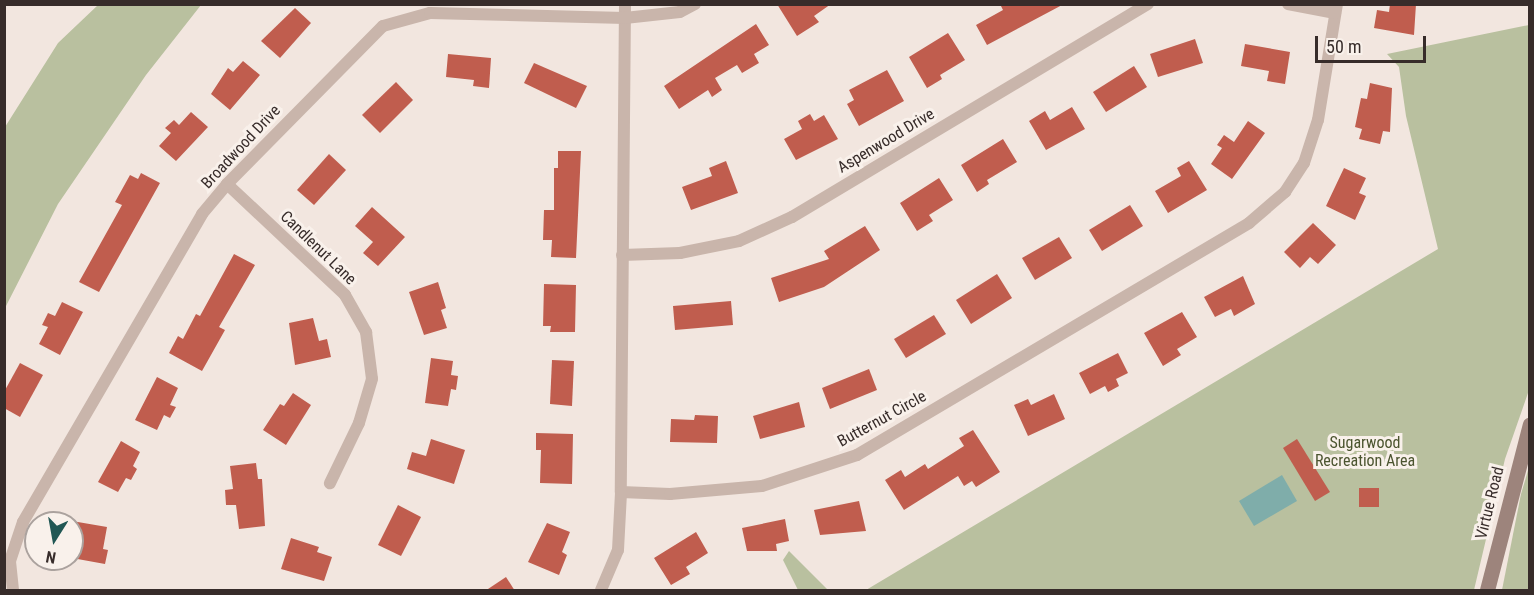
<!DOCTYPE html>
<html>
<head>
<meta charset="utf-8">
<style>
  body { margin:0 }
  #map { position:relative; width:1534px; height:595px; overflow:hidden; background:#f2e6df; font-family:"Roboto Condensed",sans-serif }
  div>[style] { position:absolute }
  .green>* { inset:0; background:#b9c09f }
  .water>* { inset:0; background:#7fadaa }
  .building>* { inset:0; background:#c05d4e }
  .street>* { height:12px; margin:-6px; padding:0 6px; transform-origin:6px; border-radius:6px; background:#c9b5ab }
  .secondary>* { height:15px; margin:-7.5px; padding:0 7.5px; transform-origin:7.5px; border-radius:7.5px; background:#9d847c }
  span { translate:-50% -50%; white-space:nowrap; text-align:center; line-height:1.15; -webkit-text-stroke:6px #f9f1eb; paint-order:stroke }
  .street-label { font-size:16px; color:#372c2a }
  .park-label { font-size:16px; color:#4b542f }
  .frame { position:absolute; inset:0; border:6px solid #372c2a; pointer-events:none }
  .north { position:absolute; left:24px; top:511px; width:60px; height:60px; box-sizing:border-box; background:#f9f1eb; border:2px solid #aba29e; border-radius:50%; rotate:191deg; font-size:16px; font-weight:700; line-height:24px; text-align:center; color:#372c2a }
  .north::after { content:''; display:block; margin:auto; width:21px; height:27px; background:#215754; clip-path:polygon(50% 0,100% 100%,50% 72%,0 100%) }
  .scale { position:absolute; left:1315px; top:36px; width:111px; height:27px; box-sizing:border-box; border:3px solid #372c2a; border-top:0; padding-left:8px; font-size:18px; line-height:21px; white-space:nowrap; color:#372c2a; -webkit-text-stroke:4px #f9f1eb; paint-order:stroke }
</style>
</head>
<body>
<div id="map">
  <div class="green">
    <div style="clip-path:polygon(98px 5px,201px 5px,146px 75px,58px 204px,5px 308px,5px 127px,58px 43px)"></div>
    <div style="clip-path:polygon(1529px 25px,1529px 390px,1505px 459px,1474px 590px,866px 590px,1438px 249px,1406px 116px,1399px 67px,1387px 54px)"></div>
    <div style="clip-path:polygon(1529px 467px,1529px 590px,1502px 590px,1521px 494px)"></div>
    <div style="clip-path:polygon(789px 551px,828px 590px,829px 590px,798px 590px,783px 560px)"></div>
  </div>
  <div class="water">
    <div style="clip-path:polygon(1282px 475px,1297px 501px,1254px 526px,1239px 501px)"></div>
  </div>
  <div class="building">
    <div style="clip-path:polygon(777px 4px,831px 4px,814px 16px,819px 22px,797px 36px)"></div>
    <div style="clip-path:polygon(1000px 4px,1064px 4px,987px 45px,976px 25px,1003px 10px)"></div>
    <div style="clip-path:polygon(1390px 4px,1416px 4px,1414px 35px,1374px 28px,1377px 10px,1389px 12px)"></div>
    <div style="clip-path:polygon(295px 8px,311px 23px,280px 58px,261px 41px)"></div>
    <div style="clip-path:polygon(756px 24px,769px 45px,754px 54px,759px 63px,742px 73px,737px 65px,715px 78px,722px 90px,712px 97px,708px 90px,679px 109px,664px 86px)"></div>
    <div style="clip-path:polygon(948px 33px,965px 60px,940px 75px,942px 79px,927px 88px,909px 57px)"></div>
    <div style="clip-path:polygon(1195px 39px,1203px 63px,1158px 77px,1150px 54px)"></div>
    <div style="clip-path:polygon(1245px 44px,1290px 52px,1285px 84px,1267px 81px,1269px 71px,1241px 66px)"></div>
    <div style="clip-path:polygon(448px 54px,491px 58px,489px 88px,473px 86px,474px 80px,446px 77px)"></div>
    <div style="clip-path:polygon(243px 61px,260px 75px,230px 110px,211px 94px,228px 68px,233px 72px)"></div>
    <div style="clip-path:polygon(534px 63px,587px 86px,576px 108px,524px 83px)"></div>
    <div style="clip-path:polygon(1134px 66px,1147px 87px,1106px 112px,1093px 92px)"></div>
    <div style="clip-path:polygon(887px 70px,904px 101px,859px 126px,847px 104px,854px 100px,849px 90px)"></div>
    <div style="clip-path:polygon(396px 82px,413px 100px,380px 133px,362px 115px)"></div>
    <div style="clip-path:polygon(1370px 83px,1392px 88px,1390px 132px,1383px 131px,1380px 144px,1359px 139px,1362px 129px,1355px 127px,1361px 98px,1367px 99px)"></div>
    <div style="clip-path:polygon(1072px 107px,1085px 129px,1046px 150px,1029px 121px,1045px 111px,1050px 120px)"></div>
    <div style="clip-path:polygon(191px 112px,208px 127px,176px 161px,159px 146px,171px 133px,165px 128px,174px 120px,179px 125px)"></div>
    <div style="clip-path:polygon(810px 114px,814px 121px,824px 115px,838px 139px,796px 160px,784px 139px,802px 129px,798px 121px)"></div>
    <div style="clip-path:polygon(1248px 121px,1265px 133px,1232px 179px,1211px 164px,1222px 148px,1217px 145px,1224px 135px,1234px 142px)"></div>
    <div style="clip-path:polygon(1003px 139px,1017px 162px,987px 180px,989px 184px,977px 192px,961px 165px)"></div>
    <div style="clip-path:polygon(558px 151px,581px 151px,576px 258px,551px 257px,552px 240px,543px 240px,544px 210px,554px 210px,554px 168px,558px 168px)"></div>
    <div style="clip-path:polygon(329px 154px,346px 170px,314px 205px,297px 190px)"></div>
    <div style="clip-path:polygon(726px 161px,738px 193px,691px 210px,682px 187px,712px 176px,709px 168px)"></div>
    <div style="clip-path:polygon(1189px 161px,1207px 190px,1168px 213px,1155px 191px,1181px 176px,1177px 168px)"></div>
    <div style="clip-path:polygon(1344px 168px,1366px 178px,1359px 193px,1366px 196px,1355px 220px,1326px 206px)"></div>
    <div style="clip-path:polygon(141px 173px,160px 183px,99px 292px,79px 282px,122px 205px,115px 202px,130px 175px,138px 179px)"></div>
    <div style="clip-path:polygon(939px 178px,953px 200px,929px 215px,933px 221px,917px 231px,900px 203px)"></div>
    <div style="clip-path:polygon(1130px 205px,1143px 226px,1102px 251px,1089px 230px)"></div>
    <div style="clip-path:polygon(372px 207px,405px 237px,378px 266px,363px 253px,373px 242px,355px 226px)"></div>
    <div style="clip-path:polygon(1313px 223px,1336px 245px,1318px 264px,1310px 257px,1300px 268px,1284px 252px)"></div>
    <div style="clip-path:polygon(865px 226px,880px 250px,824px 287px,779px 302px,771px 278px,829px 259px,824px 251px)"></div>
    <div style="clip-path:polygon(1059px 237px,1072px 258px,1035px 280px,1022px 258px)"></div>
    <div style="clip-path:polygon(234px 254px,255px 265px,219px 327px,225px 330px,202px 371px,169px 353px,178px 336px,183px 339px,196px 314px,200px 316px)"></div>
    <div style="clip-path:polygon(997px 274px,1012px 298px,971px 324px,956px 300px)"></div>
    <div style="clip-path:polygon(1243px 276px,1255px 304px,1234px 316px,1231px 309px,1215px 317px,1204px 297px)"></div>
    <div style="clip-path:polygon(438px 282px,446px 308px,441px 310px,447px 328px,424px 335px,409px 292px)"></div>
    <div style="clip-path:polygon(544px 284px,576px 285px,575px 332px,550px 332px,551px 326px,543px 326px)"></div>
    <div style="clip-path:polygon(731px 301px,733px 325px,675px 330px,673px 306px)"></div>
    <div style="clip-path:polygon(62px 302px,83px 312px,60px 355px,39px 344px,48px 327px,42px 325px,48px 313px,55px 316px)"></div>
    <div style="clip-path:polygon(1182px 312px,1197px 337px,1177px 349px,1181px 355px,1163px 366px,1144px 333px)"></div>
    <div style="clip-path:polygon(934px 315px,946px 334px,906px 358px,894px 339px)"></div>
    <div style="clip-path:polygon(313px 318px,319px 341px,327px 339px,331px 357px,295px 365px,289px 323px)"></div>
    <div style="clip-path:polygon(1118px 353px,1128px 373px,1116px 379px,1119px 386px,1108px 392px,1105px 386px,1090px 394px,1079px 373px)"></div>
    <div style="clip-path:polygon(431px 358px,453px 361px,451px 375px,458px 376px,456px 390px,451px 389px,448px 406px,425px 403px)"></div>
    <div style="clip-path:polygon(552px 360px,574px 361px,572px 406px,550px 404px)"></div>
    <div style="clip-path:polygon(20px 363px,43px 375px,20px 417px,4px 408px,4px 392px)"></div>
    <div style="clip-path:polygon(869px 369px,877px 390px,830px 409px,822px 388px)"></div>
    <div style="clip-path:polygon(157px 377px,178px 388px,170px 405px,176px 407px,170px 418px,164px 415px,157px 430px,135px 420px)"></div>
    <div style="clip-path:polygon(293px 393px,311px 405px,286px 445px,263px 430px,280px 404px,284px 406px)"></div>
    <div style="clip-path:polygon(1054px 394px,1065px 419px,1028px 436px,1014px 405px,1028px 399px,1031px 405px)"></div>
    <div style="clip-path:polygon(799px 402px,805px 427px,760px 439px,753px 416px)"></div>
    <div style="clip-path:polygon(695px 415px,718px 416px,717px 443px,670px 442px,671px 419px,694px 420px)"></div>
    <div style="clip-path:polygon(973px 430px,1000px 472px,976px 487px,972px 481px,964px 486px,958px 476px,904px 510px,885px 480px,901px 470px,905px 477px,925px 464px,928px 469px,964px 446px,959px 438px)"></div>
    <div style="clip-path:polygon(536px 433px,573px 434px,572px 484px,540px 483px,541px 450px,536px 450px)"></div>
    <div style="clip-path:polygon(431px 439px,465px 450px,454px 484px,407px 469px,412px 452px,426px 456px)"></div>
    <div style="clip-path:polygon(1297px 439px,1330px 492px,1315px 501px,1283px 448px)"></div>
    <div style="clip-path:polygon(121px 441px,140px 452px,133px 466px,137px 469px,131px 480px,126px 478px,118px 492px,98px 482px)"></div>
    <div style="clip-path:polygon(256px 463px,258px 479px,262px 479px,265px 526px,239px 529px,236px 505px,226px 505px,225px 490px,233px 489px,230px 466px)"></div>
    <div style="clip-path:polygon(1359px 488px,1379px 488px,1379px 507px,1359px 507px)"></div>
    <div style="clip-path:polygon(859px 501px,866px 531px,820px 535px,814px 510px)"></div>
    <div style="clip-path:polygon(398px 505px,421px 517px,401px 556px,378px 545px)"></div>
    <div style="clip-path:polygon(785px 519px,789px 541px,776px 544px,777px 551px,747px 551px,742px 528px)"></div>
    <div style="clip-path:polygon(72px 521px,107px 527px,103px 549px,108px 550px,105px 564px,72px 558px)"></div>
    <div style="clip-path:polygon(547px 523px,570px 532px,562px 552px,567px 555px,559px 575px,528px 562px)"></div>
    <div style="clip-path:polygon(696px 532px,708px 553px,686px 567px,690px 574px,671px 585px,654px 558px)"></div>
    <div style="clip-path:polygon(291px 538px,319px 547px,317px 552px,332px 557px,324px 581px,281px 569px)"></div>
    <div style="clip-path:polygon(506px 577px,515px 591px,485px 591px)"></div>
  </div>
  <div class="street">
    <div style="left:625px;top:4px;width:488px;rotate:90.5deg"></div>
    <div style="left:621px;top:492px;width:49px;rotate:2.3deg"></div>
    <div style="left:670px;top:494px;width:92px;rotate:-5deg"></div>
    <div style="left:762px;top:486px;width:100px;rotate:-18.1deg"></div>
    <div style="left:857px;top:455px;width:456px;rotate:-30.6deg"></div>
    <div style="left:1249px;top:223px;width:48px;rotate:-40.7deg"></div>
    <div style="left:1285px;top:192px;width:35px;rotate:-57deg"></div>
    <div style="left:1304px;top:163px;width:45px;rotate:-72deg"></div>
    <div style="left:1318px;top:120px;width:118px;rotate:-80.7deg"></div>
    <div style="left:1288px;top:4px;width:48px;rotate:10.8deg"></div>
    <div style="left:227px;top:184px;width:162px;rotate:43.2deg"></div>
    <div style="left:345px;top:295px;width:43px;rotate:60.4deg"></div>
    <div style="left:366px;top:332px;width:47px;rotate:82.7deg"></div>
    <div style="left:372px;top:379px;width:46px;rotate:106.5deg"></div>
    <div style="left:359px;top:423px;width:67px;rotate:115.8deg"></div>
    <div style="left:622px;top:255px;width:58px;rotate:-2deg"></div>
    <div style="left:680px;top:253px;width:60px;rotate:-11.5deg"></div>
    <div style="left:739px;top:241px;width:58px;rotate:-24.4deg"></div>
    <div style="left:792px;top:217px;width:415px;rotate:-30.9deg"></div>
    <div style="left:13px;top:590px;width:29px;rotate:-96deg"></div>
    <div style="left:10px;top:561px;width:41px;rotate:-71.6deg"></div>
    <div style="left:23px;top:522px;width:356px;rotate:-59.8deg"></div>
    <div style="left:202px;top:214px;width:39px;rotate:-50deg"></div>
    <div style="left:227px;top:184px;width:222px;rotate:-45.4deg"></div>
    <div style="left:383px;top:26px;width:49px;rotate:-15.5deg"></div>
    <div style="left:430px;top:13px;width:195px;rotate:1.5deg"></div>
    <div style="left:625px;top:18px;width:55px;rotate:-6.2deg"></div>
    <div style="left:680px;top:12px;width:17px;rotate:-28deg"></div>
    <div style="left:601px;top:590px;width:43px;rotate:-67deg"></div>
    <div style="left:618px;top:550px;width:58px;rotate:-87deg"></div>
  </div>
  <div class="secondary">
    <div style="left:1487px;top:590px;width:171px;rotate:-75.5deg"></div>
  </div>
  <div class="street-label">
    <span style="left:886px;top:141px;rotate:-31deg">Aspenwood Drive</span>
    <span style="left:241px;top:147px;rotate:-47deg">Broadwood Drive</span>
    <span style="left:318px;top:248px;rotate:44deg">Candlenut Lane</span>
    <span style="left:882px;top:419px;rotate:-29deg">Butternut Circle</span>
    <span style="left:1490px;top:503px;rotate:-76deg">Virtue Road</span>
  </div>
  <div class="park-label">
    <span style="left:1365px;top:452px">Sugarwood<br>Recreation Area</span>
  </div>
  <div class="frame"></div>
  <div class="north">N</div>
  <div class="scale">50 m</div>
</div>
</body>
</html>
